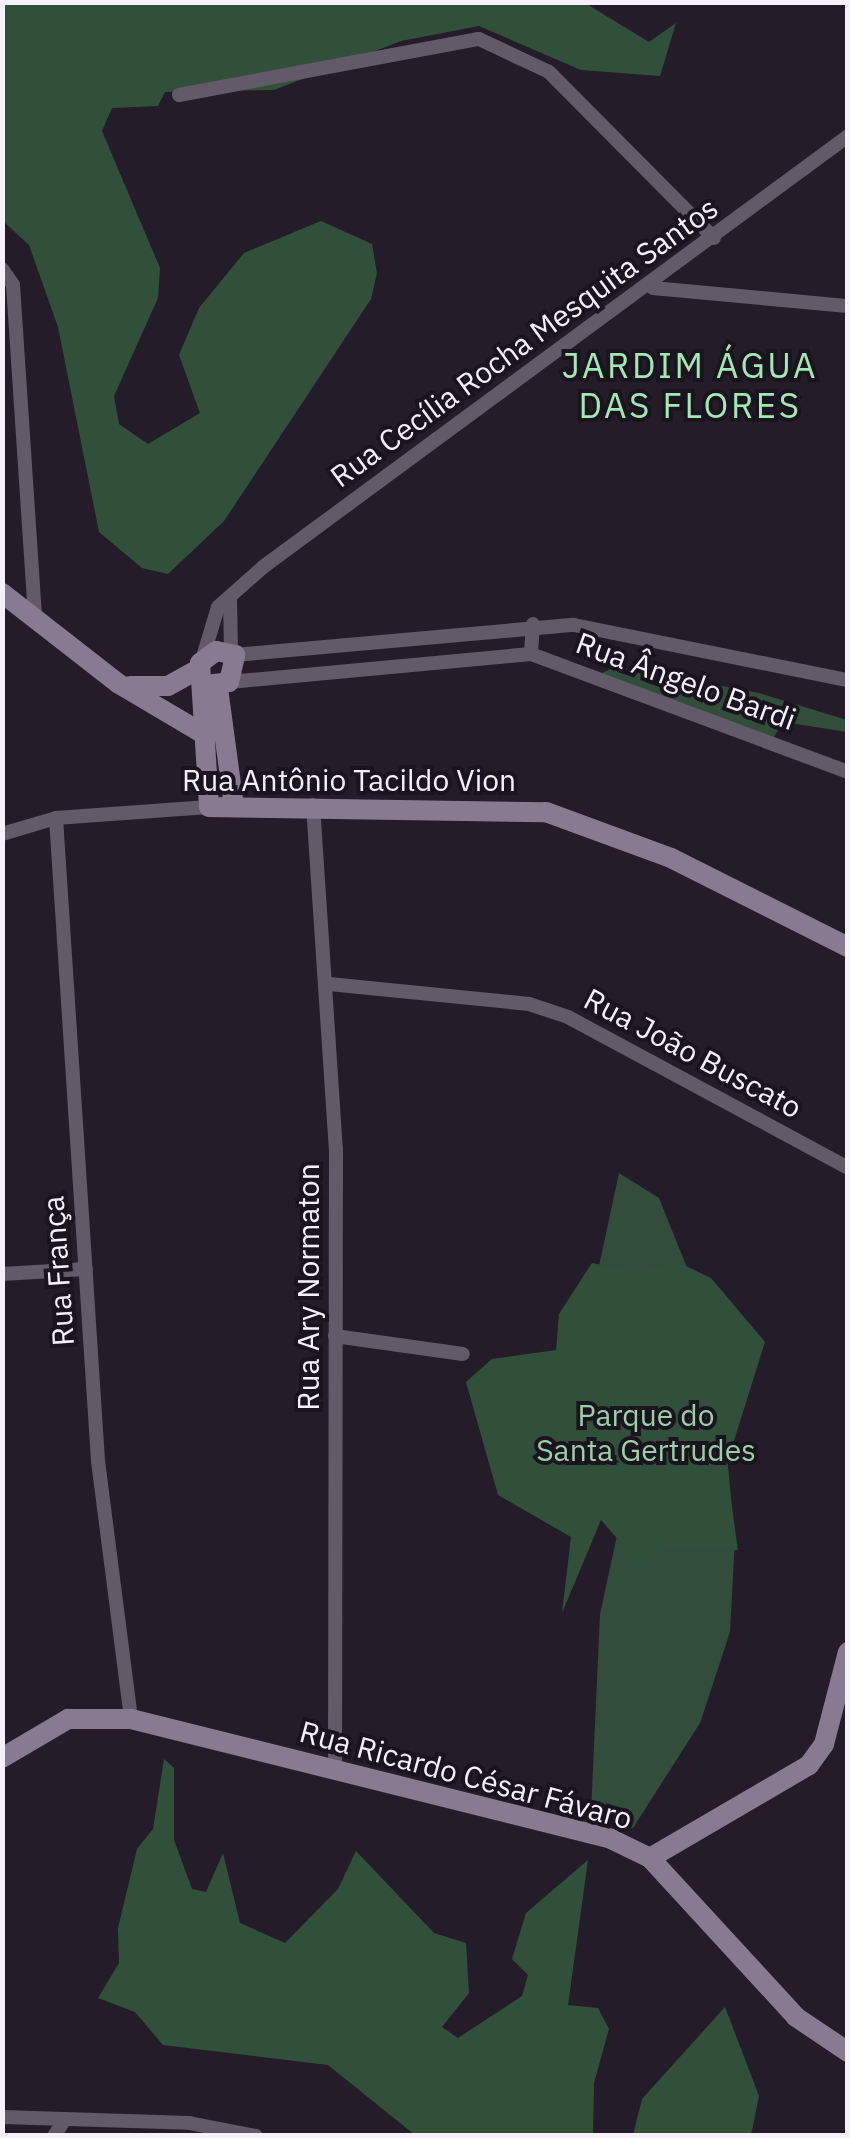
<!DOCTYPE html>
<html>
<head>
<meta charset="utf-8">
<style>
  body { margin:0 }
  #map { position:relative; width:850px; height:2138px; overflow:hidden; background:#241d29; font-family:"IBM Plex Sans",sans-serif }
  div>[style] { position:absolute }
  .green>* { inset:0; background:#324d39 }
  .forest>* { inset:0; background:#315039 }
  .street>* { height:14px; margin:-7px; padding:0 7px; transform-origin:7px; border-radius:7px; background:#625a68 }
  .secondary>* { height:20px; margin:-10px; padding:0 10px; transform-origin:10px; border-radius:10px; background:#887b91 }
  span { translate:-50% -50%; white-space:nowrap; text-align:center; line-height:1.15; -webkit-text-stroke:8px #1a141f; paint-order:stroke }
  .street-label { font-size:30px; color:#f6f1fa }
  .park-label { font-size:30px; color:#99d1a7 }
  .quarter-label { font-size:35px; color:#a2e8b5; letter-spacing:2.5px }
  .frame { position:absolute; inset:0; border:5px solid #f6f1fa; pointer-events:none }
</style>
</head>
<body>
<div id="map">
  <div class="green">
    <div style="clip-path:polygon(616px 666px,759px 693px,847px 720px,847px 732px,784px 722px,773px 738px,600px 674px)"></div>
    <div style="clip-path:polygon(619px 1173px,659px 1198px,690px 1275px,725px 1435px,735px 1539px,730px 1632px,700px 1723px,633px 1828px,591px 1813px,600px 1614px,623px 1508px,574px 1382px)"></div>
  </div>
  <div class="forest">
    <div style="clip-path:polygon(3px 3px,585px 3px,649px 42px,676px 23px,660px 76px,581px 70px,479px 26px,401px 41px,274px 90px,165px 92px,158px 106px,112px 108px,102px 131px,160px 268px,158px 298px,114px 396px,119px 424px,148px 444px,200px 413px,179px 355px,199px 308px,244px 253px,321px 221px,372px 244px,377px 273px,371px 299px,224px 521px,168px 574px,142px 568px,99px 532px,58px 327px,29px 245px,3px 221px)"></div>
    <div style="clip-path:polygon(675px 1261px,711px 1278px,765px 1342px,726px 1466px,738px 1550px,664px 1547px,635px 1581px,627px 1550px,601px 1520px,562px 1613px,571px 1537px,498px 1495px,466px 1382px,492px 1359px,556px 1350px,559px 1314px,592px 1263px,639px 1272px)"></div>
    <div style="clip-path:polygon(164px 1759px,174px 1768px,174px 1840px,192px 1889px,206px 1892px,223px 1853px,240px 1923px,285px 1943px,338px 1889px,356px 1851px,434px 1933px,466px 1943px,469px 1993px,442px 2027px,458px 2038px,522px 1996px,528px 1975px,512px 1959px,526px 1913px,588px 1860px,568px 2005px,598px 2008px,609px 2029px,594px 2083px,593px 2135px,415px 2135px,328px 2065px,163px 2045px,135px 2012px,98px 1998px,119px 1963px,118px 1928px,137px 1849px,153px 1829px)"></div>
    <div style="clip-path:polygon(725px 2007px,759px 2096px,751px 2135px,633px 2135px,642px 2099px)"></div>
  </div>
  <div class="street">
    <div style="left:179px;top:95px;width:305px;rotate:-10.6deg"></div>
    <div style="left:479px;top:39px;width:77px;rotate:25.2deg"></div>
    <div style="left:549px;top:72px;width:234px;rotate:45.2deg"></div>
    <div style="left:2px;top:269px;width:19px;rotate:55deg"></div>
    <div style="left:13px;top:285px;width:330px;rotate:86.2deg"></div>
    <div style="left:653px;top:288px;width:196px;rotate:5.3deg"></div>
    <div style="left:230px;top:599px;width:52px;rotate:88.9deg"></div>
    <div style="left:533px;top:624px;width:30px;rotate:94deg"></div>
    <div style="left:531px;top:654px;width:338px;rotate:20.4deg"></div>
    <div style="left:235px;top:655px;width:340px;rotate:-5.1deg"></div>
    <div style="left:574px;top:625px;width:279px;rotate:11.4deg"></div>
    <div style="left:203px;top:657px;width:52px;rotate:-73.3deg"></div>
    <div style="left:218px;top:607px;width:60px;rotate:-41.6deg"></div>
    <div style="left:263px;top:567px;width:727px;rotate:-36.38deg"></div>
    <div style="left:229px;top:682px;width:303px;rotate:-5.3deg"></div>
    <div style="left:313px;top:805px;width:344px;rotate:86.2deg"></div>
    <div style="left:336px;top:1148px;width:623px;rotate:90.09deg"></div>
    <div style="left:56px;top:818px;width:644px;rotate:86.26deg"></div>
    <div style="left:98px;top:1461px;width:260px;rotate:82.7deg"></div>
    <div style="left:2px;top:834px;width:56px;rotate:-16.5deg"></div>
    <div style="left:56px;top:818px;width:153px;rotate:-4.1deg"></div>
    <div style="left:329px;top:984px;width:201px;rotate:5.7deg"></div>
    <div style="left:529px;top:1004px;width:41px;rotate:18.4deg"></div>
    <div style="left:568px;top:1017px;width:318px;rotate:28.3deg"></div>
    <div style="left:2px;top:1274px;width:84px;rotate:-3.4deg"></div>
    <div style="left:335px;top:1336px;width:129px;rotate:8deg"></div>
    <div style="left:2px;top:2117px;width:187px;rotate:1.8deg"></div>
    <div style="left:189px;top:2123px;width:68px;rotate:11deg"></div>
    <div style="left:54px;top:2136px;width:20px;rotate:-57deg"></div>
  </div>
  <div class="secondary">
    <div style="left:2px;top:593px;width:148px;rotate:37.9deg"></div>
    <div style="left:119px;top:684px;width:102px;rotate:30.6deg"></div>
    <div style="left:206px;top:685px;width:23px;rotate:-7deg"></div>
    <div style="left:229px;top:682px;width:28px;rotate:-77deg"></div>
    <div style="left:235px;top:655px;width:19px;rotate:-168deg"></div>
    <div style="left:216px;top:651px;width:20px;rotate:143deg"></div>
    <div style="left:200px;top:663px;width:144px;rotate:86.4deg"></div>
    <div style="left:209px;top:807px;width:337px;rotate:0.9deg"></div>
    <div style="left:546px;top:812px;width:133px;rotate:20.2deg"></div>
    <div style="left:671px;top:858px;width:198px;rotate:26.7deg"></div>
    <div style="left:130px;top:686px;width:38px"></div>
    <div style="left:168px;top:686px;width:35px;rotate:-29deg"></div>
    <div style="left:218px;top:688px;width:119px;rotate:82.3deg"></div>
    <div style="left:2px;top:1758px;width:77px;rotate:-30.6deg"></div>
    <div style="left:68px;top:1719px;width:63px"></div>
    <div style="left:131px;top:1719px;width:495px;rotate:14deg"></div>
    <div style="left:611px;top:1839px;width:43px;rotate:26deg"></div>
    <div style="left:650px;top:1858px;width:216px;rotate:47.4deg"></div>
    <div style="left:796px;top:2017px;width:63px;rotate:33.9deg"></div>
    <div style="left:650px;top:1858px;width:184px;rotate:-30.3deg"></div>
    <div style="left:809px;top:1765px;width:26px;rotate:-54deg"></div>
    <div style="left:824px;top:1744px;width:95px;rotate:-75.4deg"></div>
  </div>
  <div class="street-label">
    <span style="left:524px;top:342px;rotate:-36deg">Rua Cecília Rocha Mesquita Santos</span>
    <span style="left:686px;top:681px;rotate:20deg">Rua Ângelo Bardi</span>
    <span style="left:349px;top:780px">Rua Antônio Tacildo Vion</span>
    <span style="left:693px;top:1053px;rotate:28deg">Rua João Buscato</span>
    <span style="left:58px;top:1271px;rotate:-94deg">Rua França</span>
    <span style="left:308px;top:1287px;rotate:-90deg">Rua Ary Normaton</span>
    <span style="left:466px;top:1775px;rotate:15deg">Rua Ricardo César Fávaro</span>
  </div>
  <div class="park-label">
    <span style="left:646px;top:1432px">Parque do<br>Santa Gertrudes</span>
  </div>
  <div class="quarter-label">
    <span style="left:690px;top:385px">JARDIM ÁGUA<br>DAS FLORES</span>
  </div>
  <div class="frame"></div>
</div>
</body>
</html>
